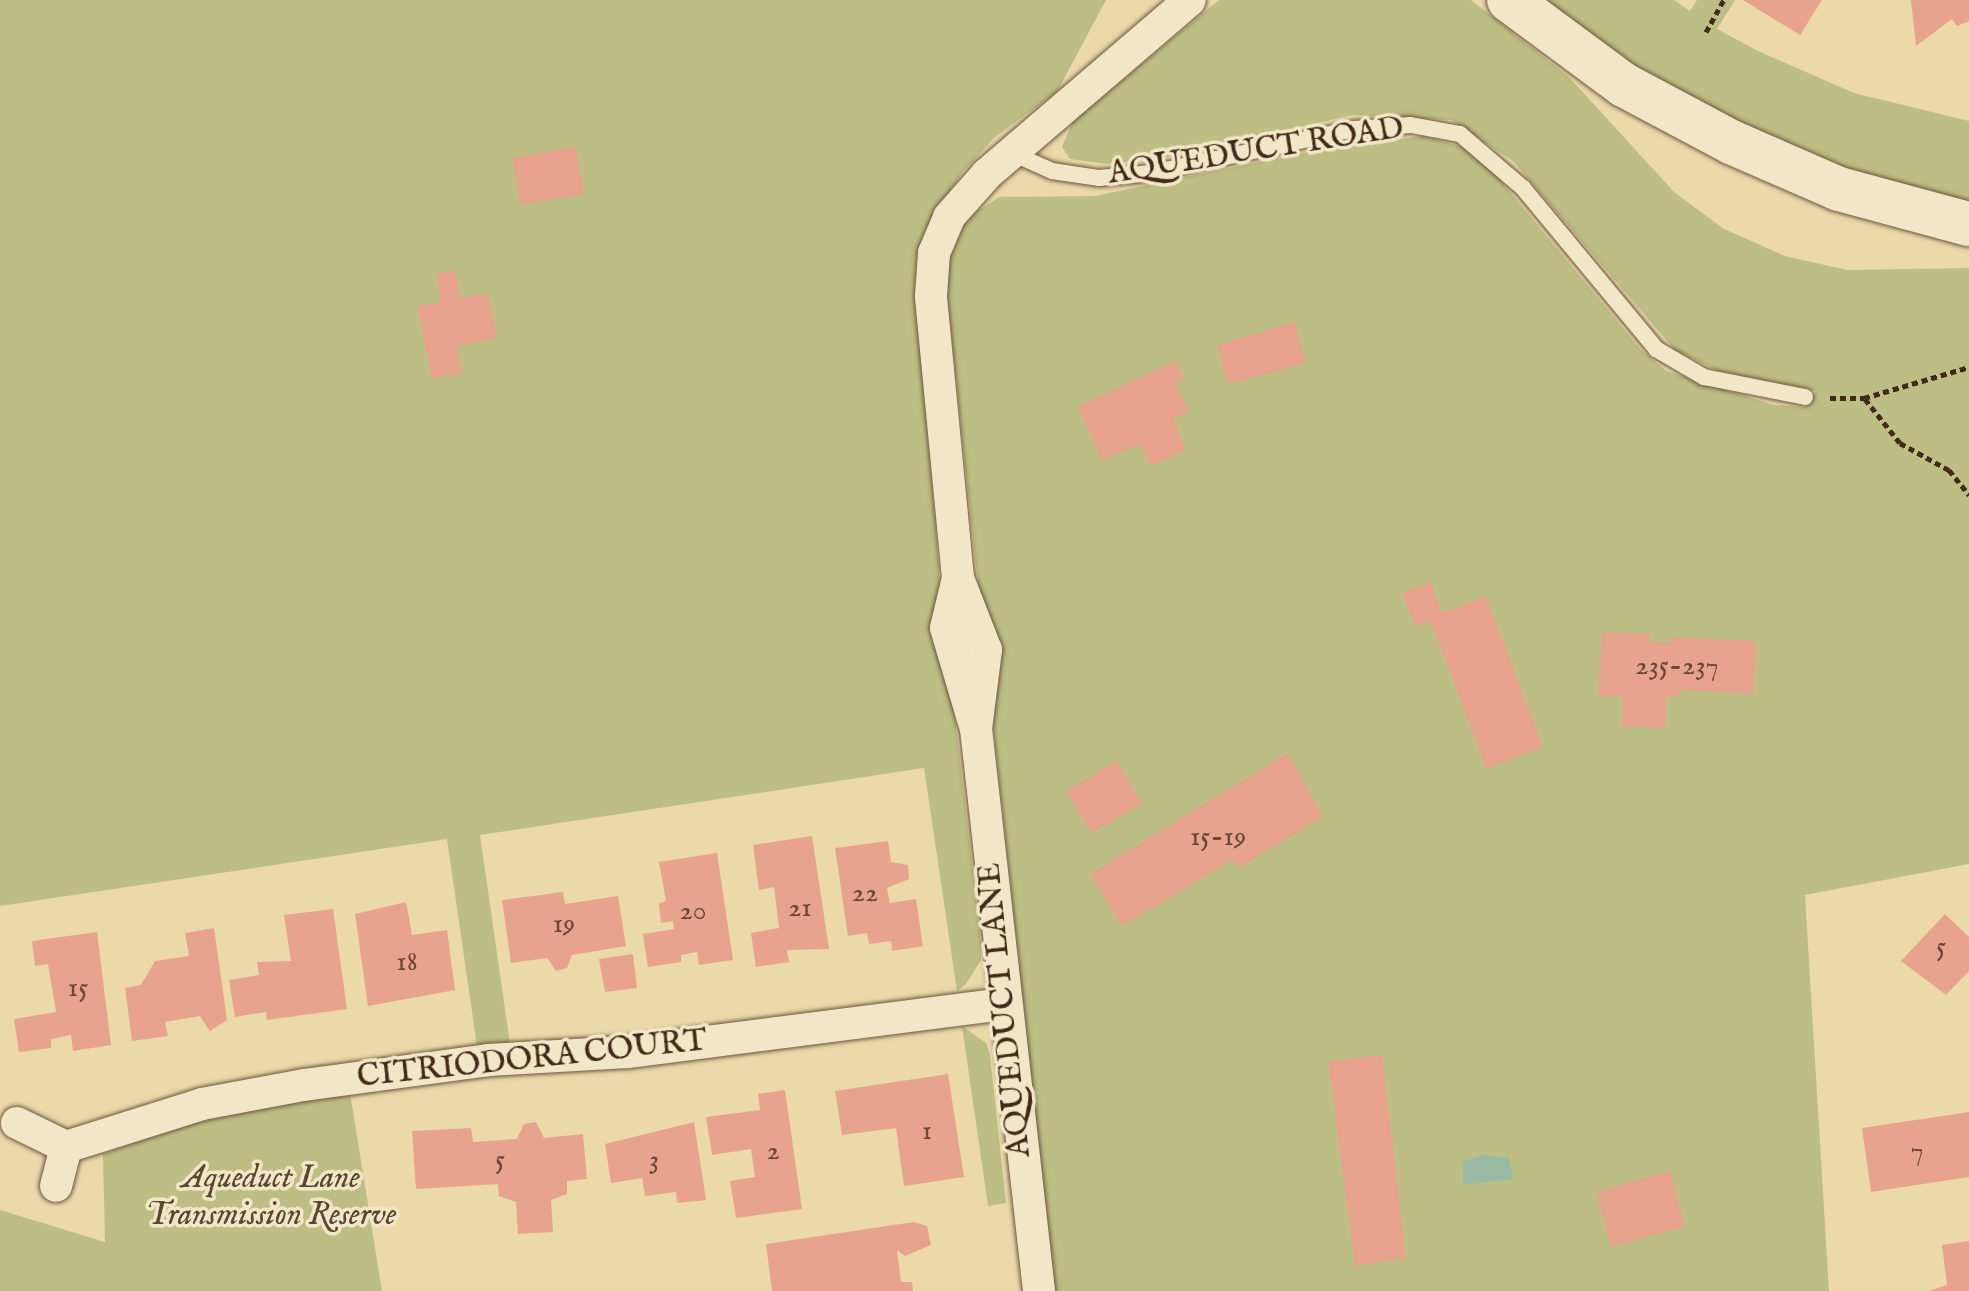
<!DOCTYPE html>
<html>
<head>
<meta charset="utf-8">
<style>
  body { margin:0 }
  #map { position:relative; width:1969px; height:1291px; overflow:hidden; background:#ebd9aa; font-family:"IM FELL English",serif }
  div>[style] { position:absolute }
  .green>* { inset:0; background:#bdbe84 }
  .water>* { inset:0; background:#99bba3 }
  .building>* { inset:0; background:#e8a38f }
  .path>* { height:5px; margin-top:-2.5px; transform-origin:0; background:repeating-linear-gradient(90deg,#432919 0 6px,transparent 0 10px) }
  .roads { filter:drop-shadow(0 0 2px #6d553d) drop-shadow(0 0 2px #6d553d) }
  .service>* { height:16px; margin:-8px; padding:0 8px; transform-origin:8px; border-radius:8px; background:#f2e6c8 }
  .minor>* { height:32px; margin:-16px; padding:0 16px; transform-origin:16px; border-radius:16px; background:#f2e6c8 }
  .secondary>* { height:44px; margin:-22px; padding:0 22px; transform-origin:22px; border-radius:22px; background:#f2e6c8 }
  span { translate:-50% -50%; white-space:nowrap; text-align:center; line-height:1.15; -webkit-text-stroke:7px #f2e6c8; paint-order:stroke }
  .number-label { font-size:28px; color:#6c4836 }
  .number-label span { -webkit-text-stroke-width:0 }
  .street-label { font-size:32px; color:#432919 }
  .park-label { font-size:32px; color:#5b472e; font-style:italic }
</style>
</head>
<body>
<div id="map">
  <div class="green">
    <div style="clip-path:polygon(0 0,1106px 0,1057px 92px,995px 137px,962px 173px,936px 212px,917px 264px,940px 588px,981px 943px,981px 960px,966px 984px,957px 991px,924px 768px,480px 835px,510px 1044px,477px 1046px,447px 839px,0 906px)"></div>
    <div style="clip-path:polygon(1219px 0,1471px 0,1569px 77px,1674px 192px,1724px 229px,1785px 256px,1847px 270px,1969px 268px,1969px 864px,1805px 895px,1829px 1291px,1054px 1291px,947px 294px,946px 268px,966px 219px,999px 197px,1095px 196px,1307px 152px,1423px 136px,1466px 148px,1485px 162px,1641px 350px,1666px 371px,1774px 405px,1805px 407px,1816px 391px,1718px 371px,1675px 350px,1513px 161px,1451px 120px,1353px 115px,1162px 158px,1107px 164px,1070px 159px,1062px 147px,1073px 121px)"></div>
    <div style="clip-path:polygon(1541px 0,1674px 0,1690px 11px,1697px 0,1735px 0,1717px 29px,1758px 51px,1854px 93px,1969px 121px,1969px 206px,1903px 190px,1764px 138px,1642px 72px)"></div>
    <div style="clip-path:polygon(962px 1026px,986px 1043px,990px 1055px,1006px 1203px,988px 1206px)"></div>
    <div style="clip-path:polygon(350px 1093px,382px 1291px,0 1291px,0 1210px,105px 1242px,103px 1154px,203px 1118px)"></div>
  </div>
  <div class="water">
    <div style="clip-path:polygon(1482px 1155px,1509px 1158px,1513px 1179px,1463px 1185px,1463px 1162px)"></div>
  </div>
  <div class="building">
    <div style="clip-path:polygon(1743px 0,1822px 0,1800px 35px)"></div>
    <div style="clip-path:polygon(1911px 0,1969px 0,1969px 21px,1957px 26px,1952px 19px,1916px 46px)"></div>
    <div style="clip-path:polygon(576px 147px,584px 194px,520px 205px,512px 158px)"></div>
    <div style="clip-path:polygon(455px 270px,460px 298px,488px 293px,497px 338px,457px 346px,462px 373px,432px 379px,417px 306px,441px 302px,436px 274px)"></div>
    <div style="clip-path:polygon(1295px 322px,1306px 363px,1228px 384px,1217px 345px)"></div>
    <div style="clip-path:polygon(1176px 361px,1184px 379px,1175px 383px,1189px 412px,1173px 418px,1186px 450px,1150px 466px,1140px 444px,1102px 461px,1078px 406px)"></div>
    <div style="clip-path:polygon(1431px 582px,1442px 613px,1486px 596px,1543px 747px,1486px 769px,1431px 621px,1415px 626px,1402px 593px)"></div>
    <div style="clip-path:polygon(1602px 632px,1650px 634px,1649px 642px,1671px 643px,1671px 637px,1756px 641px,1753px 694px,1680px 690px,1680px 697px,1667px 696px,1665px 728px,1621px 726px,1623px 697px,1598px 696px)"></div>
    <div style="clip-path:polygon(1288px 753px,1323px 817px,1238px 868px,1233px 859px,1122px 926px,1090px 874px)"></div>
    <div style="clip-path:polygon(1117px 761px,1142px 804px,1091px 833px,1066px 791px)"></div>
    <div style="clip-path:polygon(812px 836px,829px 949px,787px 950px,789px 962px,756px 967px,751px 933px,779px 928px,774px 887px,759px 890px,753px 845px)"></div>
    <div style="clip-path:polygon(888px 841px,891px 862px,908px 865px,909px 879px,887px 888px,890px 903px,916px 899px,923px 946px,892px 951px,891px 941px,869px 944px,867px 933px,848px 936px,835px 848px)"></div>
    <div style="clip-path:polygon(717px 853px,733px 960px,699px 965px,697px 952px,681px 955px,681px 962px,648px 967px,643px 934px,674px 929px,673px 921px,661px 923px,659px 903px,666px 901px,659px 862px)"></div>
    <div style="clip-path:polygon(563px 892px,565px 904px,618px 896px,626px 946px,572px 955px,567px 968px,556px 971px,547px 958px,511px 963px,502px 900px)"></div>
    <div style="clip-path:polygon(406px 902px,412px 935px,447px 930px,455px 990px,368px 1006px,355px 914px)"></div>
    <div style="clip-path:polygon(333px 909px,347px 1009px,267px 1020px,266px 1012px,235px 1017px,229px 980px,259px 975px,257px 962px,291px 961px,284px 915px)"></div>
    <div style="clip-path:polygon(1945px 914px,1969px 937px,1969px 971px,1946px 995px,1901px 961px)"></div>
    <div style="clip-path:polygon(214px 928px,227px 1020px,210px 1031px,200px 1016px,165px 1022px,168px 1036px,132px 1041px,125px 988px,141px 985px,155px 961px,189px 956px,185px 933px)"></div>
    <div style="clip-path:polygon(97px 932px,111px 1045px,73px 1051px,71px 1035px,51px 1039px,51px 1048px,19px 1052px,14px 1019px,56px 1012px,48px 964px,35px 966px,32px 941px)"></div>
    <div style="clip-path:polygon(633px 954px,637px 988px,605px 992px,599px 959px)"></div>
    <div style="clip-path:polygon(1382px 1055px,1406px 1258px,1355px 1266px,1328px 1061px)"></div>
    <div style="clip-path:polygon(948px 1074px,964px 1177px,904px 1186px,896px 1128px,842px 1135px,835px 1091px)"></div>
    <div style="clip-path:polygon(785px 1090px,802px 1209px,736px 1218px,730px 1181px,755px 1177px,751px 1149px,712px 1155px,706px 1117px,760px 1110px,758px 1094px)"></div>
    <div style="clip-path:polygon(1969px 1112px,1969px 1177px,1871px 1192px,1862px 1128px)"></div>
    <div style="clip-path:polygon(536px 1122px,544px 1138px,583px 1134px,587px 1179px,567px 1181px,567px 1194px,551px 1200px,553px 1232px,518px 1234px,516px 1202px,499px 1196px,498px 1184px,416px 1189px,412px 1131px,471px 1128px,473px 1142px,517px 1139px,524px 1124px)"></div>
    <div style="clip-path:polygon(694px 1122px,706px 1200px,677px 1203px,676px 1192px,645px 1196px,642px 1178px,611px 1183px,605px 1144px)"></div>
    <div style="clip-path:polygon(1670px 1171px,1685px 1226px,1611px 1247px,1596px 1192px)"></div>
    <div style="clip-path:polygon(914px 1222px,927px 1226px,931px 1245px,905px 1256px,897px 1250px,901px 1282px,912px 1282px,913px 1291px,772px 1291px,766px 1244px)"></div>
    <div style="clip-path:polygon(1969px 1241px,1969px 1291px,1929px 1291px,1947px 1285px,1942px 1245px)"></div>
  </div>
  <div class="path">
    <div style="left:1706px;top:32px;width:37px;rotate:-61deg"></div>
    <div style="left:1830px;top:398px;width:34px"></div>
    <div style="left:1864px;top:398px;width:109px;rotate:-16.4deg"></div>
    <div style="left:1865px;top:399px;width:56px;rotate:51.5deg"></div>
    <div style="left:1900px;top:443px;width:56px;rotate:28.9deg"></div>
    <div style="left:1949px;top:470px;width:32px;rotate:51deg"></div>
  </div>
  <div class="roads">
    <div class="service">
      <div style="left:1012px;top:153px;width:44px;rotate:24.2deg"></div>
      <div style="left:1052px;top:171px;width:48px;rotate:8.5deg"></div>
      <div style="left:1099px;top:178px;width:53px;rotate:-5.4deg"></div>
      <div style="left:1152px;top:173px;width:207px;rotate:-12.3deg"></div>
      <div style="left:1354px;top:129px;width:57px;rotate:-4deg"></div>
      <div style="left:1411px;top:125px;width:50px;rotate:10.4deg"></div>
      <div style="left:1460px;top:134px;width:83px;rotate:40.6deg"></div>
      <div style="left:1523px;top:188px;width:209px;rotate:50.4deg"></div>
      <div style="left:1656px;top:349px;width:56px;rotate:30.3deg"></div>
      <div style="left:1704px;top:377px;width:103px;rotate:11.2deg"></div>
    </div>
    <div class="minor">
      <div style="left:958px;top:578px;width:51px;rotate:103.5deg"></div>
      <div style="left:946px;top:628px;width:105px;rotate:73.5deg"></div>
      <div style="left:976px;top:729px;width:566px;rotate:83.6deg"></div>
      <div style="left:976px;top:729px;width:80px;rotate:-82.8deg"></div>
      <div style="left:986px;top:650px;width:77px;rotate:-111.3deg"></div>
      <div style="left:958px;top:578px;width:283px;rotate:-95.5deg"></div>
      <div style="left:931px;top:296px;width:43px;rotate:-86deg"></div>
      <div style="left:934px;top:253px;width:39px;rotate:-67deg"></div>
      <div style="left:949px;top:217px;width:57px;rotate:-48.5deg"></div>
      <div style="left:987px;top:174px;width:267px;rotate:-40.6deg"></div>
      <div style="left:17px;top:1123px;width:55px;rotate:26.1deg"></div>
      <div style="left:66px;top:1147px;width:40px;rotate:104.4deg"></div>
      <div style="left:66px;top:1147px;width:143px;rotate:-17.5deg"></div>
      <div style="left:202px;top:1104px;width:104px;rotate:-10.6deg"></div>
      <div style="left:304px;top:1085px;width:186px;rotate:-7.7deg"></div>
      <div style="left:488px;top:1060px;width:140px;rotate:-3.3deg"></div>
      <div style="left:628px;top:1052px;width:379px;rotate:-7.3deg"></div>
    </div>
    <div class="secondary">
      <div style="left:1509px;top:0;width:143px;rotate:36.5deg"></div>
      <div style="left:1624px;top:85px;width:121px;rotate:28deg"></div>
      <div style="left:1731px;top:142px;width:118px;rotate:23.5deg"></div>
      <div style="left:1839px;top:189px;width:135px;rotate:15.1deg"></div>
    </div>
  </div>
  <div class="number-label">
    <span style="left:1677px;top:667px">235-237</span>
    <span style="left:1218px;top:838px">15-19</span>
    <span style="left:865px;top:894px">22</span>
    <span style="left:800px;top:909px">21</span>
    <span style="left:693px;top:912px">20</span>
    <span style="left:564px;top:925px">19</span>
    <span style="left:1941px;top:948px">5</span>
    <span style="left:407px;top:963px">18</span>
    <span style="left:78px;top:989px">15</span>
    <span style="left:927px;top:1132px">1</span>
    <span style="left:773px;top:1152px">2</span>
    <span style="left:1917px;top:1152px">7</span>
    <span style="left:500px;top:1161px">5</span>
    <span style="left:654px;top:1161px">3</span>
  </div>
  <div class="street-label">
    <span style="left:1256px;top:152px;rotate:-9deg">AQUEDUCT ROAD</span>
    <span style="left:1006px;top:1010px;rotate:-96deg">AQUEDUCT LANE</span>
    <span style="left:532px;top:1060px;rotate:-6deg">CITRIODORA COURT</span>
  </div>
  <div class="park-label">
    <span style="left:271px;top:1198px">Aqueduct Lane<br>Transmission Reserve</span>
  </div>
</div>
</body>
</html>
